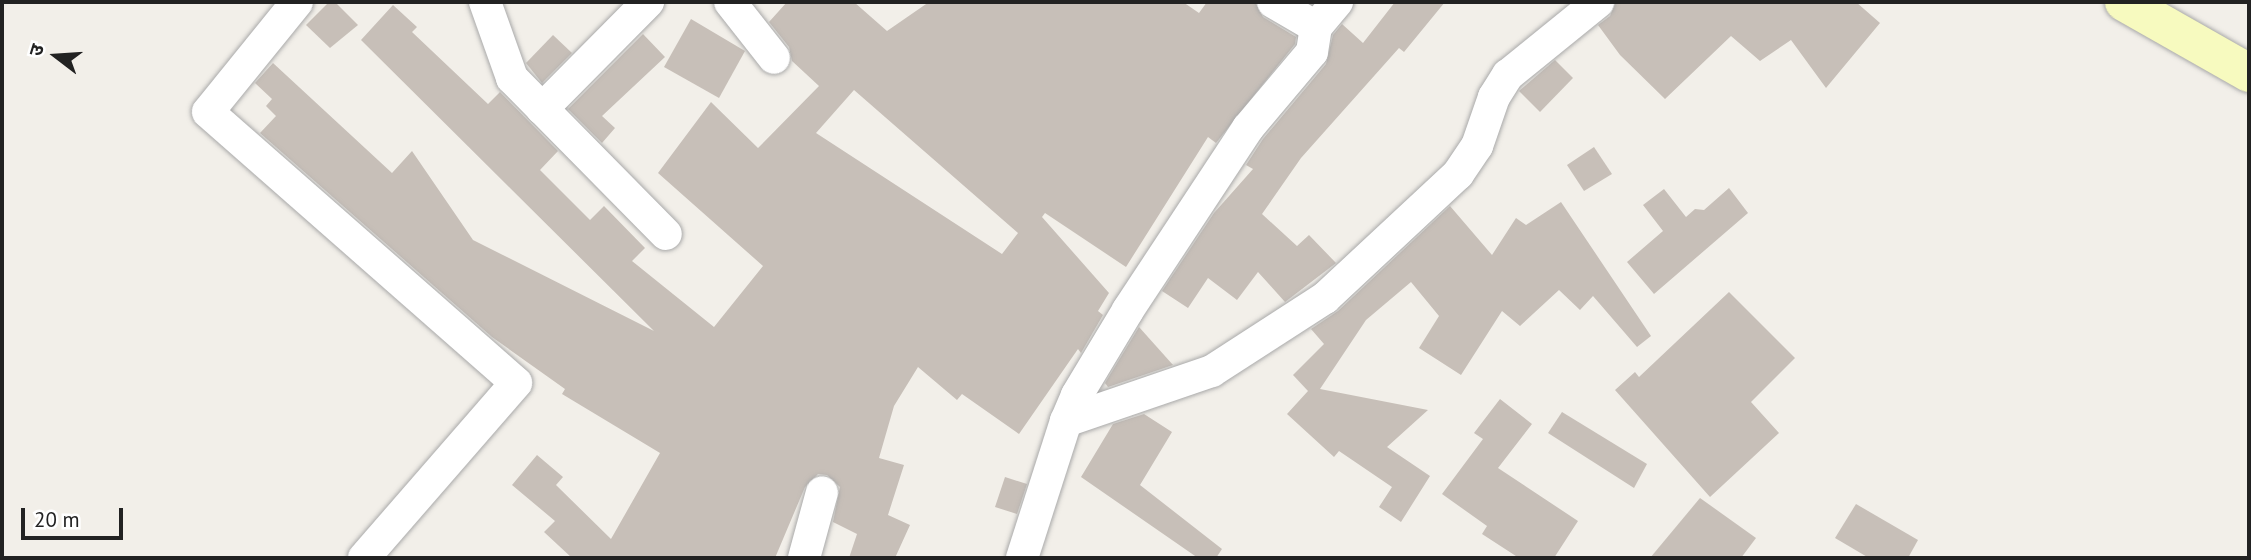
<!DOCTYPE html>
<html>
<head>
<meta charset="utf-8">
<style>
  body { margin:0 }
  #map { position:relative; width:2251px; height:560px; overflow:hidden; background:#f2efe9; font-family:"PT Sans","Noto Sans Devanagari",sans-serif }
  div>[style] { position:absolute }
  .building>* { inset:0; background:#c7bfb8 }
  .roads { filter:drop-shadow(0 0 2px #a9a9a9) drop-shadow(0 0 2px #a9a9a9) }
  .street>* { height:32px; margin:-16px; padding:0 16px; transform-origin:16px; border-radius:16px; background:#fff }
  .secondary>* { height:38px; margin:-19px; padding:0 19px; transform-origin:19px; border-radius:19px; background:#f7fabf }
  span { translate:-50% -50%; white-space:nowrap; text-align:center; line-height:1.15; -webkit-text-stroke:5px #fff; paint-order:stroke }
  .frame { position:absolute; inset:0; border:4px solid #222; pointer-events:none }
  .north { position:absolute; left:21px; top:21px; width:70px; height:70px; -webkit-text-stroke:5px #fff; paint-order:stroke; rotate:287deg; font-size:19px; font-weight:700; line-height:28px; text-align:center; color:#222 }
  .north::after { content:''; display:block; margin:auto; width:24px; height:32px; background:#222; clip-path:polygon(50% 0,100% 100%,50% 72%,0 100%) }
  .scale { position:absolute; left:21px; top:508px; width:102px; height:32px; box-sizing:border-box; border:4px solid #222; border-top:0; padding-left:9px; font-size:21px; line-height:24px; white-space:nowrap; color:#222; -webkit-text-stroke:5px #fff; paint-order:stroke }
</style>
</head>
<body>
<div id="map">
  <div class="building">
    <div style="clip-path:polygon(329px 2px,335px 2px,358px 25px,330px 48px,306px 25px)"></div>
    <div style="clip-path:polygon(evenodd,787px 2px,854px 2px,887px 31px,929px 2px,1183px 2px,1199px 13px,1207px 2px,1255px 2px,1263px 17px,1296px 37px,1295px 44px,1216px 143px,1208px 137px,1126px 267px,1045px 213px,1042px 217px,1109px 293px,1098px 311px,1103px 315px,1081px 353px,1078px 349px,1019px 434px,962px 394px,957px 400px,918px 367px,894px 406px,879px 458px,904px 465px,888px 515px,910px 525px,895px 558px,849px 558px,857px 534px,833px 522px,840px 487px,827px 475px,818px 474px,805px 487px,775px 558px,572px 558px,544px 532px,555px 521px,512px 485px,537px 455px,563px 477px,556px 485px,611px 539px,660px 453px,562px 394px,565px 389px,492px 337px,260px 133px,276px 116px,266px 106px,272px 99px,255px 83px,273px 63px,392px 173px,412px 151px,473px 240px,654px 331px,361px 40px,393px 5px,417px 27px,412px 32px,488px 104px,500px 92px,558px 151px,540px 170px,590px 220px,604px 206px,645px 248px,632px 261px,714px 327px,763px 266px,658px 173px,711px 102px,758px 148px,819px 86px,792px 61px,789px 47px,769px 22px,787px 2px,854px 90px,1018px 233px,1002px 254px,816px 133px,854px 90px)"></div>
    <div style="clip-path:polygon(1395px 2px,1445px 2px,1404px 52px,1399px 48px,1301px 158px,1262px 214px,1297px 246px,1309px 235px,1336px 263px,1285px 302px,1258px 272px,1237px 300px,1208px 278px,1188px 308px,1162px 291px,1214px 213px,1253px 169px,1246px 165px,1263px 139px,1326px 64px,1333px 35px,1342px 24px,1363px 43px)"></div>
    <div style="clip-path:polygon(1616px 2px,1856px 2px,1880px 23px,1826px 88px,1791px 40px,1760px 61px,1731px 36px,1665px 99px,1620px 55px,1598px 25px,1610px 16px)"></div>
    <div style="clip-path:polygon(691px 19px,745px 51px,719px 98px,664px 67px)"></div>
    <div style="clip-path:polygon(643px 34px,665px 57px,602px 116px,615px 128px,602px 143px,568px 109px)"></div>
    <div style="clip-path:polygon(553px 35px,572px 53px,542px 83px,526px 63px)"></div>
    <div style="clip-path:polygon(1555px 60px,1573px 78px,1540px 112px,1519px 91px)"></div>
    <div style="clip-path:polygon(1594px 147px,1612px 174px,1584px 191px,1567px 165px)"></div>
    <div style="clip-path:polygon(1729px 188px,1748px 213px,1654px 294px,1627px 262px,1663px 231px,1643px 205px,1664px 189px,1686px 217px,1695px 209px,1704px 210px)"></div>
    <div style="clip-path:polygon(1561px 202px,1651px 336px,1637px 347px,1593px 296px,1580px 310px,1559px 290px,1520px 326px,1502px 311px,1461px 375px,1419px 348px,1439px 316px,1411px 282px,1366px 320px,1320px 389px,1428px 410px,1387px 447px,1430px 476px,1401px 522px,1379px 507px,1392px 487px,1339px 451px,1334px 457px,1287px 414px,1308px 391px,1293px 375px,1324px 344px,1311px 329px,1338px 311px,1450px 206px,1492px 255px,1516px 218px,1526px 225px)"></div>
    <div style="clip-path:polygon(1729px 292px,1795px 358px,1751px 402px,1779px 433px,1710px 497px,1615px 390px,1635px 372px,1639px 377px)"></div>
    <div style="clip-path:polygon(1139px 327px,1173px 365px,1108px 387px,1105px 383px)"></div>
    <div style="clip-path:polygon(1500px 399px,1532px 424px,1498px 468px,1578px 521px,1554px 558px,1519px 558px,1482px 534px,1487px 526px,1442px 494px,1483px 439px,1474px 433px)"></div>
    <div style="clip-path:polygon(1562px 412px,1647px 464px,1634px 488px,1548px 433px)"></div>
    <div style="clip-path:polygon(1144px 414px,1172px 432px,1140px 485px,1222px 549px,1216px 558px,1198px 558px,1081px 477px,1113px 424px)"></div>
    <div style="clip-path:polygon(1005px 477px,1027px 484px,1017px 514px,995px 507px)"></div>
    <div style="clip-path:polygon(1700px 498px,1756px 538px,1741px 558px,1650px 558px)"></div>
    <div style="clip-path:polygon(1856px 504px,1918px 540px,1908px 558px,1869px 558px,1835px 538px)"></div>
  </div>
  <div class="roads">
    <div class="street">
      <div style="left:297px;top:2px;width:141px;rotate:129deg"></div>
      <div style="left:208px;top:112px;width:410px;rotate:41.3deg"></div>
      <div style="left:516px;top:383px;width:232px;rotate:131deg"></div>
      <div style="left:485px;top:2px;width:81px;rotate:70.4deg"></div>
      <div style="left:512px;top:78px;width:219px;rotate:45.4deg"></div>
      <div style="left:730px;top:2px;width:71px;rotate:51.8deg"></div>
      <div style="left:1273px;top:2px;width:50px;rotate:30.2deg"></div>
      <div style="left:542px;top:109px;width:151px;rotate:-45.3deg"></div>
      <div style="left:1066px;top:421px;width:28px;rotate:-67deg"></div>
      <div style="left:1077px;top:395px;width:99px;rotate:-59deg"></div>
      <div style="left:1128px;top:310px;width:218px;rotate:-56.6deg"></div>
      <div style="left:1248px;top:128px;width:99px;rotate:-49.9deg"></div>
      <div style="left:1312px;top:52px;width:25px;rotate:-81deg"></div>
      <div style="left:1316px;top:27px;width:33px;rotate:-50deg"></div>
      <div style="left:804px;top:558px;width:68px;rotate:-74.7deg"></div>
      <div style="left:1022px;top:558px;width:144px;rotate:-72.2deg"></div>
      <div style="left:1066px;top:421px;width:154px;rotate:-18.9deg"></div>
      <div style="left:1212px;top:371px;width:135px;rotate:-32.9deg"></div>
      <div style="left:1325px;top:298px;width:182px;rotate:-43deg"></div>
      <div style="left:1458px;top:174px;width:34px;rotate:-56deg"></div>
      <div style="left:1477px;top:146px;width:52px;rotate:-70.9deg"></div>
      <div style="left:1494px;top:97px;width:26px;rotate:-58deg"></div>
      <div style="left:1508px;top:75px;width:116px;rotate:-39deg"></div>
    </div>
    <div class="secondary">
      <div style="left:2124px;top:2px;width:144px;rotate:29.6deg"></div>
    </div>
  </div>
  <div class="frame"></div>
  <div class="north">उ</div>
  <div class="scale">20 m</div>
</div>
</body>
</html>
